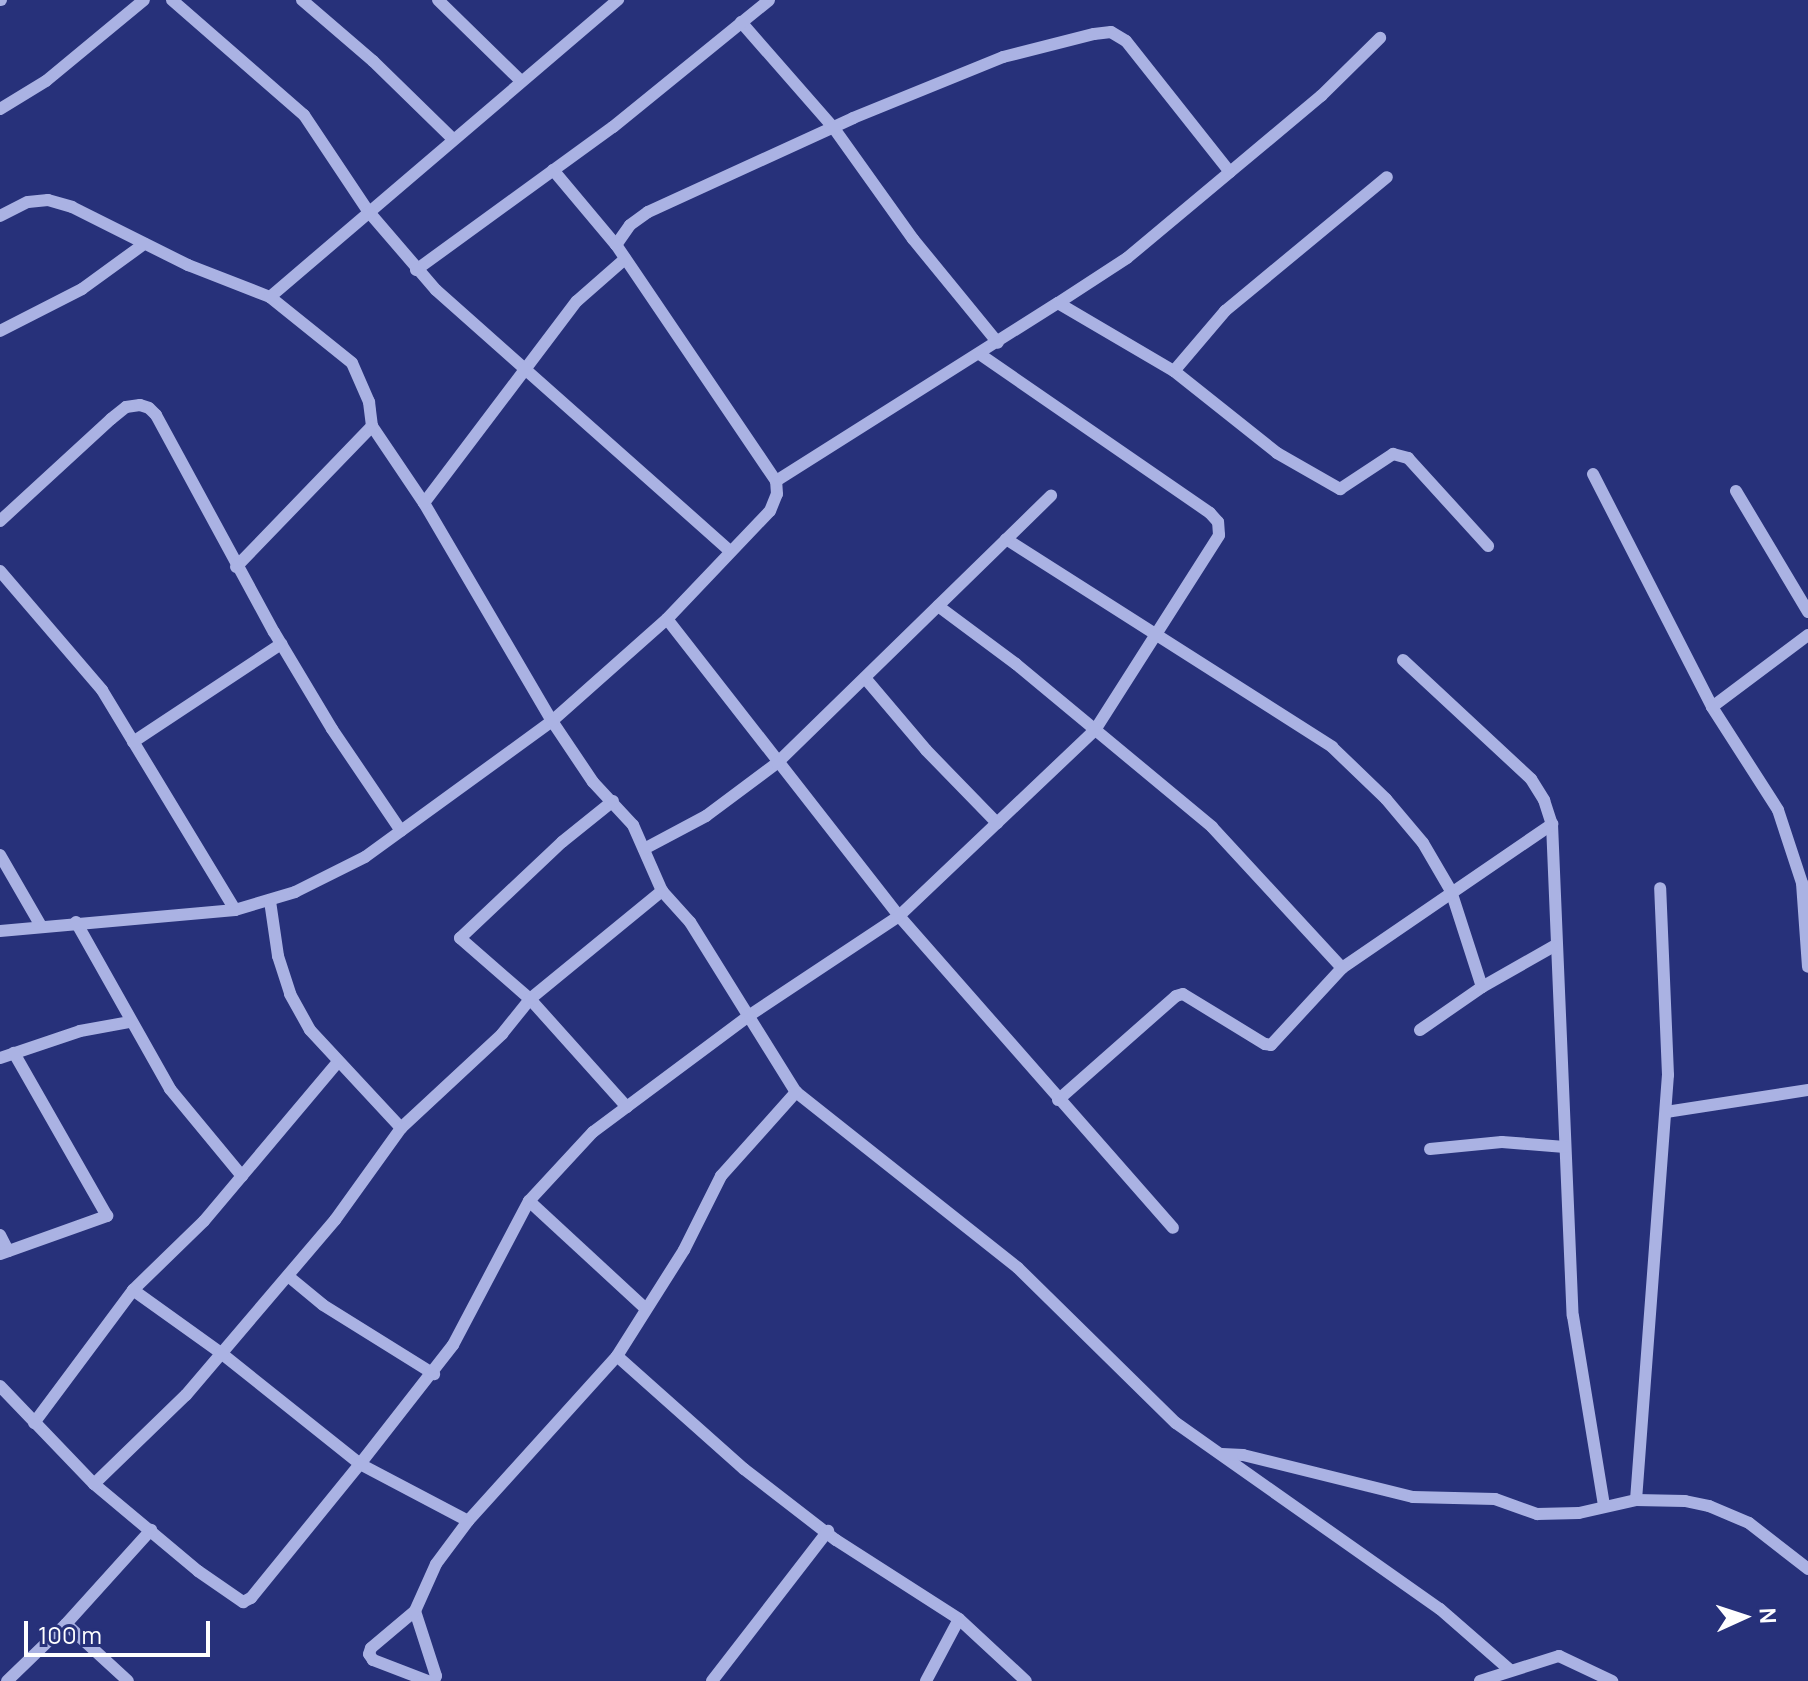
<!DOCTYPE html>
<html>
<head>
<meta charset="utf-8">
<style>
  body { margin:0 }
  #map { position:relative; width:1808px; height:1681px; overflow:hidden; background:#27317a; font-family:Manrope,sans-serif }
  div>[style] { position:absolute }
  .minor>* { height:12px; margin:-6px; padding:0 6px; transform-origin:6px; border-radius:6px; background:#aab2e3 }
  span { translate:-50% -50%; white-space:nowrap; text-align:center; line-height:1.15; -webkit-text-stroke:6px #27317a; paint-order:stroke }
  .north { position:absolute; left:1704px; top:1577px; width:80px; height:80px; -webkit-text-stroke:6px #27317a; paint-order:stroke; rotate:87deg; font-size:22px; font-weight:700; line-height:32px; text-align:center; color:#fff }
  .north::after { content:''; display:block; margin:auto; width:28px; height:36px; background:#fff; clip-path:polygon(50% 0,100% 100%,50% 72%,0 100%) }
  .scale { position:absolute; left:24px; top:1621px; width:186px; height:36px; box-sizing:border-box; border:4px solid #fff; border-top:0; padding-left:10px; font-size:24px; line-height:28px; white-space:nowrap; color:#fff; -webkit-text-stroke:6px #27317a; paint-order:stroke }
</style>
</head>
<body>
<div id="map">
  <div class="minor">
    <div style="left:0;top:0;width:1px"></div>
    <div style="left:172px;top:0;width:175px;rotate:41.1deg"></div>
    <div style="left:304px;top:115px;width:115px;rotate:56.3deg"></div>
    <div style="left:368px;top:211px;width:104px;rotate:49.3deg"></div>
    <div style="left:436px;top:290px;width:393px;rotate:41.6deg"></div>
    <div style="left:302px;top:0;width:94px;rotate:40.7deg"></div>
    <div style="left:373px;top:61px;width:112px;rotate:44.3deg"></div>
    <div style="left:438px;top:0;width:116px;rotate:44.3deg"></div>
    <div style="left:741px;top:22px;width:140px;rotate:48.8deg"></div>
    <div style="left:833px;top:127px;width:138px;rotate:54.5deg"></div>
    <div style="left:913px;top:239px;width:134px;rotate:50.7deg"></div>
    <div style="left:0;top:109px;width:54px;rotate:-31.3deg"></div>
    <div style="left:46px;top:81px;width:127px;rotate:-39.6deg"></div>
    <div style="left:0;top:216px;width:31px;rotate:-27deg"></div>
    <div style="left:28px;top:202px;width:20px;rotate:-6deg"></div>
    <div style="left:48px;top:200px;width:25px;rotate:16deg"></div>
    <div style="left:72px;top:207px;width:130px;rotate:26.6deg"></div>
    <div style="left:188px;top:265px;width:88px;rotate:21.3deg"></div>
    <div style="left:270px;top:297px;width:105px;rotate:38.8deg"></div>
    <div style="left:352px;top:363px;width:43px;rotate:66.4deg"></div>
    <div style="left:369px;top:402px;width:24px;rotate:83deg"></div>
    <div style="left:372px;top:426px;width:93px;rotate:56deg"></div>
    <div style="left:424px;top:503px;width:253px;rotate:59.6deg"></div>
    <div style="left:552px;top:721px;width:73px;rotate:56.1deg"></div>
    <div style="left:593px;top:782px;width:59px;rotate:47.1deg"></div>
    <div style="left:633px;top:825px;width:72px;rotate:66.3deg"></div>
    <div style="left:662px;top:891px;width:42px;rotate:47.9deg"></div>
    <div style="left:690px;top:922px;width:200px;rotate:58.1deg"></div>
    <div style="left:796px;top:1092px;width:283px;rotate:38.4deg"></div>
    <div style="left:1018px;top:1268px;width:221px;rotate:44.5deg"></div>
    <div style="left:1176px;top:1423px;width:323px;rotate:35.2deg"></div>
    <div style="left:1440px;top:1609px;width:93px;rotate:41.1deg"></div>
    <div style="left:616px;top:245px;width:24px;rotate:-55deg"></div>
    <div style="left:630px;top:225px;width:22px;rotate:-36deg"></div>
    <div style="left:648px;top:212px;width:226px;rotate:-24.6deg"></div>
    <div style="left:853px;top:118px;width:162px;rotate:-22.1deg"></div>
    <div style="left:1003px;top:57px;width:94px;rotate:-14.2deg"></div>
    <div style="left:1094px;top:34px;width:17px;rotate:-7deg"></div>
    <div style="left:1111px;top:32px;width:17px;rotate:31deg"></div>
    <div style="left:1126px;top:41px;width:167px;rotate:51.6deg"></div>
    <div style="left:1230px;top:172px;width:119px;rotate:-39.9deg"></div>
    <div style="left:1321px;top:96px;width:83px;rotate:-44.5deg"></div>
    <div style="left:416px;top:270px;width:243px;rotate:-36deg"></div>
    <div style="left:613px;top:127px;width:201px;rotate:-39.1deg"></div>
    <div style="left:270px;top:297px;width:458px;rotate:-40.5deg"></div>
    <div style="left:1058px;top:303px;width:82px;rotate:-33.1deg"></div>
    <div style="left:1127px;top:258px;width:134px;rotate:-39.9deg"></div>
    <div style="left:0;top:331px;width:92px;rotate:-27.1deg"></div>
    <div style="left:82px;top:289px;width:77px;rotate:-36deg"></div>
    <div style="left:1174px;top:371px;width:132px;rotate:38.5deg"></div>
    <div style="left:1277px;top:453px;width:73px;rotate:29.7deg"></div>
    <div style="left:1340px;top:489px;width:64px;rotate:-33.4deg"></div>
    <div style="left:1393px;top:454px;width:16px;rotate:15deg"></div>
    <div style="left:1408px;top:458px;width:119px;rotate:47.7deg"></div>
    <div style="left:1593px;top:474px;width:262px;rotate:62.9deg"></div>
    <div style="left:1712px;top:707px;width:122px;rotate:57.3deg"></div>
    <div style="left:1778px;top:810px;width:77px;rotate:71.8deg"></div>
    <div style="left:1802px;top:883px;width:84px;rotate:85.9deg"></div>
    <div style="left:776px;top:481px;width:333px;rotate:-32.3deg"></div>
    <div style="left:1058px;top:303px;width:134px;rotate:30.4deg"></div>
    <div style="left:1174px;top:371px;width:79px;rotate:-49.6deg"></div>
    <div style="left:1225px;top:311px;width:210px;rotate:-39.6deg"></div>
    <div style="left:1736px;top:491px;width:141px;rotate:59.2deg"></div>
    <div style="left:424px;top:503px;width:253px;rotate:-52.9deg"></div>
    <div style="left:577px;top:301px;width:64px;rotate:-41.2deg"></div>
    <div style="left:0;top:521px;width:151px;rotate:-42.6deg"></div>
    <div style="left:111px;top:419px;width:19px;rotate:-39deg"></div>
    <div style="left:126px;top:407px;width:14px;rotate:-8deg"></div>
    <div style="left:140px;top:405px;width:9px;rotate:18deg"></div>
    <div style="left:149px;top:408px;width:10px;rotate:45deg"></div>
    <div style="left:156px;top:415px;width:247px;rotate:61.5deg"></div>
    <div style="left:274px;top:632px;width:113px;rotate:59.1deg"></div>
    <div style="left:332px;top:729px;width:123px;rotate:55.9deg"></div>
    <div style="left:1006px;top:539px;width:387px;rotate:32.5deg"></div>
    <div style="left:1332px;top:747px;width:75px;rotate:43.9deg"></div>
    <div style="left:1386px;top:799px;width:57px;rotate:49.9deg"></div>
    <div style="left:1423px;top:843px;width:56px;rotate:59.7deg"></div>
    <div style="left:1451px;top:891px;width:101px;rotate:72.1deg"></div>
    <div style="left:236px;top:567px;width:196px;rotate:-46deg"></div>
    <div style="left:0;top:571px;width:157px;rotate:49.4deg"></div>
    <div style="left:102px;top:690px;width:257px;rotate:58.8deg"></div>
    <div style="left:938px;top:606px;width:97px;rotate:36.6deg"></div>
    <div style="left:1016px;top:664px;width:255px;rotate:39.7deg"></div>
    <div style="left:1212px;top:827px;width:192px;rotate:47.3deg"></div>
    <div style="left:667px;top:619px;width:377px;rotate:52deg"></div>
    <div style="left:899px;top:916px;width:415px;rotate:48.7deg"></div>
    <div style="left:1403px;top:660px;width:175px;rotate:42.9deg"></div>
    <div style="left:1531px;top:779px;width:25px;rotate:58deg"></div>
    <div style="left:1544px;top:800px;width:25px;rotate:72deg"></div>
    <div style="left:1552px;top:824px;width:492px;rotate:87.6deg"></div>
    <div style="left:1573px;top:1316px;width:192px;rotate:80.7deg"></div>
    <div style="left:865px;top:678px;width:94px;rotate:49.7deg"></div>
    <div style="left:926px;top:750px;width:102px;rotate:45.8deg"></div>
    <div style="left:1712px;top:707px;width:120px;rotate:-36.9deg"></div>
    <div style="left:133px;top:742px;width:178px;rotate:-33.5deg"></div>
    <div style="left:613px;top:801px;width:65px;rotate:141.2deg"></div>
    <div style="left:562px;top:842px;width:140px;rotate:136.7deg"></div>
    <div style="left:460px;top:938px;width:93px;rotate:41.1deg"></div>
    <div style="left:530px;top:999px;width:145px;rotate:48.1deg"></div>
    <div style="left:644px;top:849px;width:70px;rotate:-28deg"></div>
    <div style="left:706px;top:816px;width:89px;rotate:-36.7deg"></div>
    <div style="left:777px;top:763px;width:383px;rotate:-44.3deg"></div>
    <div style="left:0;top:855px;width:82px;rotate:60deg"></div>
    <div style="left:270px;top:901px;width:56px;rotate:81.7deg"></div>
    <div style="left:278px;top:956px;width:40px;rotate:72deg"></div>
    <div style="left:290px;top:994px;width:41px;rotate:60.9deg"></div>
    <div style="left:310px;top:1030px;width:134px;rotate:47.1deg"></div>
    <div style="left:401px;top:1128px;width:138px;rotate:-42.9deg"></div>
    <div style="left:502px;top:1034px;width:45px;rotate:-51.3deg"></div>
    <div style="left:530px;top:999px;width:171px;rotate:-39.3deg"></div>
    <div style="left:76px;top:922px;width:192px;rotate:60.6deg"></div>
    <div style="left:170px;top:1089px;width:113px;rotate:50.4deg"></div>
    <div style="left:0;top:931px;width:236px;rotate:-5.1deg"></div>
    <div style="left:235px;top:910px;width:63px;rotate:-16.7deg"></div>
    <div style="left:295px;top:892px;width:78px;rotate:-26.6deg"></div>
    <div style="left:365px;top:857px;width:231px;rotate:-36deg"></div>
    <div style="left:552px;top:721px;width:154px;rotate:-41.6deg"></div>
    <div style="left:667px;top:619px;width:149px;rotate:-46.4deg"></div>
    <div style="left:770px;top:511px;width:18px;rotate:-68deg"></div>
    <div style="left:777px;top:494px;width:13px;rotate:-94deg"></div>
    <div style="left:776px;top:481px;width:285px;rotate:-124.1deg"></div>
    <div style="left:616px;top:245px;width:98px;rotate:-130deg"></div>
    <div style="left:1420px;top:1030px;width:75px;rotate:-34.7deg"></div>
    <div style="left:1482px;top:987px;width:85px;rotate:-29.6deg"></div>
    <div style="left:0;top:1058px;width:84px;rotate:-18.6deg"></div>
    <div style="left:80px;top:1031px;width:51px;rotate:-10.2deg"></div>
    <div style="left:1058px;top:1100px;width:157px;rotate:-41.4deg"></div>
    <div style="left:1176px;top:996px;width:7px;rotate:-16deg"></div>
    <div style="left:1183px;top:994px;width:96px;rotate:31.4deg"></div>
    <div style="left:1265px;top:1044px;width:6px;rotate:9deg"></div>
    <div style="left:1271px;top:1045px;width:105px;rotate:-47.3deg"></div>
    <div style="left:1342px;top:968px;width:255px;rotate:-34.4deg"></div>
    <div style="left:1666px;top:1112px;width:144px;rotate:-8.8deg"></div>
    <div style="left:1430px;top:1149px;width:72px;rotate:-5.6deg"></div>
    <div style="left:1502px;top:1142px;width:63px;rotate:4.5deg"></div>
    <div style="left:529px;top:1201px;width:159px;rotate:42.7deg"></div>
    <div style="left:0;top:1235px;width:18px;rotate:63deg"></div>
    <div style="left:0;top:1254px;width:114px;rotate:-19.6deg"></div>
    <div style="left:107px;top:1216px;width:188px;rotate:-119.7deg"></div>
    <div style="left:288px;top:1276px;width:45px;rotate:39.6deg"></div>
    <div style="left:323px;top:1305px;width:131px;rotate:31.9deg"></div>
    <div style="left:133px;top:1290px;width:108px;rotate:35.6deg"></div>
    <div style="left:221px;top:1353px;width:178px;rotate:38.6deg"></div>
    <div style="left:360px;top:1464px;width:151px;rotate:-52deg"></div>
    <div style="left:453px;top:1345px;width:163px;rotate:-62.2deg"></div>
    <div style="left:529px;top:1201px;width:94px;rotate:-47.2deg"></div>
    <div style="left:593px;top:1132px;width:196px;rotate:-36.7deg"></div>
    <div style="left:750px;top:1015px;width:179px;rotate:-33.6deg"></div>
    <div style="left:899px;top:916px;width:270px;rotate:-43.5deg"></div>
    <div style="left:1095px;top:730px;width:231px;rotate:-57.5deg"></div>
    <div style="left:1219px;top:535px;width:13px;rotate:-94deg"></div>
    <div style="left:1218px;top:522px;width:12px;rotate:-132deg"></div>
    <div style="left:1210px;top:513px;width:278px;rotate:-145.4deg"></div>
    <div style="left:617px;top:1356px;width:170px;rotate:41.7deg"></div>
    <div style="left:744px;top:1469px;width:116px;rotate:37.7deg"></div>
    <div style="left:836px;top:1540px;width:146px;rotate:32.7deg"></div>
    <div style="left:959px;top:1619px;width:91px;rotate:42.8deg"></div>
    <div style="left:0;top:1386px;width:136px;rotate:46.2deg"></div>
    <div style="left:94px;top:1484px;width:136px;rotate:39.9deg"></div>
    <div style="left:198px;top:1571px;width:55px;rotate:34.6deg"></div>
    <div style="left:243px;top:1602px;width:9px;rotate:-27deg"></div>
    <div style="left:251px;top:1598px;width:173px;rotate:-50.9deg"></div>
    <div style="left:360px;top:1464px;width:122px;rotate:27.8deg"></div>
    <div style="left:468px;top:1521px;width:222px;rotate:-47.9deg"></div>
    <div style="left:617px;top:1356px;width:125px;rotate:-57.7deg"></div>
    <div style="left:684px;top:1250px;width:83px;rotate:-63.4deg"></div>
    <div style="left:721px;top:1176px;width:113px;rotate:-48.2deg"></div>
    <div style="left:34px;top:1423px;width:166px;rotate:-53.3deg"></div>
    <div style="left:133px;top:1290px;width:99px;rotate:-44.2deg"></div>
    <div style="left:204px;top:1221px;width:208px;rotate:-49.9deg"></div>
    <div style="left:1222px;top:1454px;width:21px;rotate:3deg"></div>
    <div style="left:1243px;top:1455px;width:175px;rotate:13.9deg"></div>
    <div style="left:1413px;top:1497px;width:82px;rotate:1.4deg"></div>
    <div style="left:1495px;top:1499px;width:45px;rotate:19.7deg"></div>
    <div style="left:1537px;top:1514px;width:42px;rotate:-1.4deg"></div>
    <div style="left:1579px;top:1513px;width:58px;rotate:-12.8deg"></div>
    <div style="left:1636px;top:1500px;width:49px;rotate:1.2deg"></div>
    <div style="left:1685px;top:1501px;width:25px;rotate:12deg"></div>
    <div style="left:1709px;top:1506px;width:43px;rotate:23deg"></div>
    <div style="left:1749px;top:1523px;width:75px;rotate:37.9deg"></div>
    <div style="left:94px;top:1484px;width:128px;rotate:-44.1deg"></div>
    <div style="left:186px;top:1395px;width:230px;rotate:-49.6deg"></div>
    <div style="left:335px;top:1220px;width:113px;rotate:-54.3deg"></div>
    <div style="left:1636px;top:1500px;width:426px;rotate:-85.7deg"></div>
    <div style="left:1668px;top:1075px;width:187px;rotate:-92.4deg"></div>
    <div style="left:415px;top:1611px;width:68px;rotate:72.1deg"></div>
    <div style="left:436px;top:1676px;width:5px;rotate:112deg"></div>
    <div style="left:66px;top:1624px;width:84px;rotate:42.6deg"></div>
    <div style="left:7px;top:1681px;width:82px;rotate:-44deg"></div>
    <div style="left:66px;top:1624px;width:127px;rotate:-47.9deg"></div>
    <div style="left:428px;top:1681px;width:59px;rotate:-159.1deg"></div>
    <div style="left:373px;top:1660px;width:7px;rotate:-124deg"></div>
    <div style="left:369px;top:1654px;width:6px;rotate:-72deg"></div>
    <div style="left:371px;top:1648px;width:57px;rotate:-40.1deg"></div>
    <div style="left:415px;top:1611px;width:51px;rotate:-65.9deg"></div>
    <div style="left:436px;top:1564px;width:54px;rotate:-53.3deg"></div>
    <div style="left:712px;top:1681px;width:190px;rotate:-52.3deg"></div>
    <div style="left:926px;top:1681px;width:70px;rotate:-62deg"></div>
    <div style="left:1480px;top:1681px;width:83px;rotate:-17.6deg"></div>
    <div style="left:1559px;top:1656px;width:59px;rotate:25.3deg"></div>
  </div>
  <div class="north">N</div>
  <div class="scale">100 m</div>
</div>
</body>
</html>
